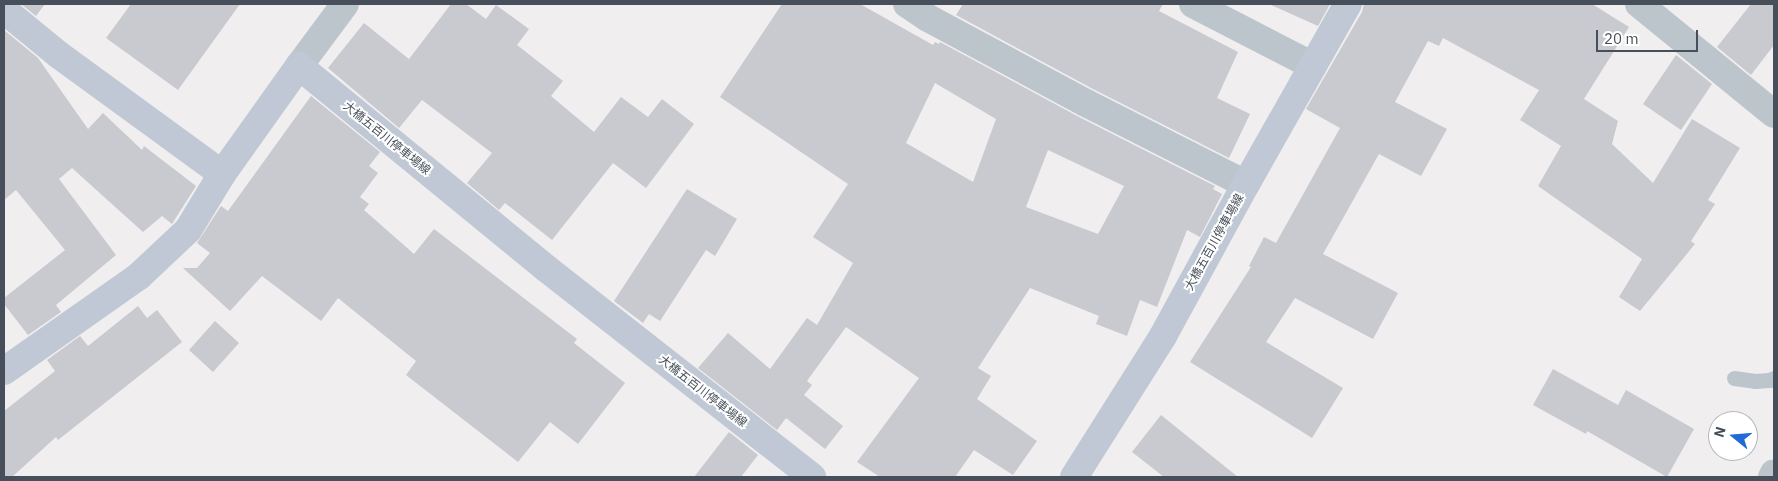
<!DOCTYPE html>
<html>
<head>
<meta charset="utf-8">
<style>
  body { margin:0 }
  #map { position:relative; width:1778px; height:481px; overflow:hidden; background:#f0eeee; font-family:"IBM Plex Sans","Noto Sans JP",sans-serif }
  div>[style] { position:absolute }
  .building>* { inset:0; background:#c8cad0 }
  .lane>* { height:15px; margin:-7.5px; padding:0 7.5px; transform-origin:7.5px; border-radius:7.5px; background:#bdc5cc }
  .street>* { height:28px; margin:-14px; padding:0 14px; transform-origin:14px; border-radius:14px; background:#bdc5cc }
  .secondary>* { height:28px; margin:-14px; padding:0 14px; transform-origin:14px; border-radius:14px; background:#bfc8d4 }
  span { translate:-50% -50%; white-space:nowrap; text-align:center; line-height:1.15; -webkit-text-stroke:4px #fff; paint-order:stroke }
  .street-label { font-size:12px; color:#47505a }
  .frame { position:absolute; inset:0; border:5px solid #47505a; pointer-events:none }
  .north { position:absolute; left:1708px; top:411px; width:50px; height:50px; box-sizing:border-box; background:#fff; border:1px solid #b5b9bd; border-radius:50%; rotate:287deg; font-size:14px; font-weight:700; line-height:20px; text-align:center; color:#47505a }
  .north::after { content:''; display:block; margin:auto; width:18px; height:22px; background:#226ad6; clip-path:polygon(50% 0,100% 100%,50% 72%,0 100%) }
  .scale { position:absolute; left:1596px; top:30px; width:102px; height:22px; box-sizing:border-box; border:2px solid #47505a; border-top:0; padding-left:6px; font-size:15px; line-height:18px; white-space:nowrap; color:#47505a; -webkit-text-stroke:4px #fff; paint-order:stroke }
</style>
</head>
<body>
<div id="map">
  <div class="building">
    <div style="clip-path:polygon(21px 4px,45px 4px,36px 16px)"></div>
    <div style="clip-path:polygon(131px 4px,240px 4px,178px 90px,106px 38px)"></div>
    <div style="clip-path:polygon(451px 4px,466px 4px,486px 19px,496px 5px,529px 29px,517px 45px,563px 81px,551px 96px,594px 132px,621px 97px,648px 117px,662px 99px,694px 124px,646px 188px,613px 163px,552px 240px,505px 203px,499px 210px,467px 183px,492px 153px,422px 100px,399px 128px,328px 68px,364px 23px,409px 59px)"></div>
    <div style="clip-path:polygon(evenodd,782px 4px,860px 4px,933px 45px,935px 42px,939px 44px,940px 42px,1079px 117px,1215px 186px,1213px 189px,1222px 194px,1200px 237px,1187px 230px,1157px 307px,1140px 300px,1127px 336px,1096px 324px,1099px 316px,1030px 288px,978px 368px,991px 376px,977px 399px,1037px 441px,1013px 475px,974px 450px,955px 477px,880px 477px,857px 462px,919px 378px,846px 327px,807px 381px,812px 385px,804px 395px,843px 426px,825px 449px,786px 418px,777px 430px,698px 368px,728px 333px,770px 369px,807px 318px,817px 325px,853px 263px,813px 237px,848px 184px,720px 97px,782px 4px,935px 83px,996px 119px,973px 182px,906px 143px,935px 83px,782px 4px,1048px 150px,1124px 186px,1098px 234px,1026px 207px,1048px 150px)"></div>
    <div style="clip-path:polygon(963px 4px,1163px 4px,1159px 11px,1238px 52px,1217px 98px,1250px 114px,1229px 158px,1093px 89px,956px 15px)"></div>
    <div style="clip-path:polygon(1269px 4px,1330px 4px,1318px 26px)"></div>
    <div style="clip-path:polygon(1364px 4px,1592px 4px,1629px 27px,1584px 99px,1618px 121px,1612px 144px,1653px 183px,1692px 119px,1740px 148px,1708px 200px,1715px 204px,1691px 241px,1695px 244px,1640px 311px,1619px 297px,1642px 259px,1538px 186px,1561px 146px,1520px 120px,1539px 90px,1443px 38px,1439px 46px,1428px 41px,1395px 102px,1447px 129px,1421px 176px,1379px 154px,1323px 254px,1398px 293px,1373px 339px,1295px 298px,1266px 342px,1343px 388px,1312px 438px,1190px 362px,1251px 267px,1249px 266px,1264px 237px,1276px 243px,1340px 128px,1306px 109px,1362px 12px)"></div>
    <div style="clip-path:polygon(1751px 4px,1774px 4px,1774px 45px,1751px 75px,1717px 47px)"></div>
    <div style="clip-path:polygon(4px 30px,38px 58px,88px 129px,103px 113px,142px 150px,144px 146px,196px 186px,172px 224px,162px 216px,143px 232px,72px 168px,59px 179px,116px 255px,56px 305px,61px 312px,28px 335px,4px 304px,4px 298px,65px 250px,16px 190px,4px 200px)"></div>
    <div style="clip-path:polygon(1676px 55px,1712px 84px,1681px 130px,1643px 104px)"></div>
    <div style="clip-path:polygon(311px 96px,380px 152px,369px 166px,378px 173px,360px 197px,369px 204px,364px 210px,414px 254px,434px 229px,577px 339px,574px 343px,625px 383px,578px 444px,550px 422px,518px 462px,406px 375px,416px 361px,338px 298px,321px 321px,262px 276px,230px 311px,183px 268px,197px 268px,210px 253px,197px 243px,221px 206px,228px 211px)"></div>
    <div style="clip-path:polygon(687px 189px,737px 219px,715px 256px,706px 250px,660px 321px,649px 314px,643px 323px,614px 301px)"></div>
    <div style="clip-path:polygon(138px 306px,147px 318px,157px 310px,182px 342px,58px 440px,56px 437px,12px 477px,4px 477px,4px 411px,55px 371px,47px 360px,80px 336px,88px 346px)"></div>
    <div style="clip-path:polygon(215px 321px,239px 343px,213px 372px,189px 350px)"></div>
    <div style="clip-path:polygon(1553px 369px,1618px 405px,1626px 390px,1694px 429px,1667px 477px,1587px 431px,1586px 434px,1533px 405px)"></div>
    <div style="clip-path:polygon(1161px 415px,1238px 477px,1164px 477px,1132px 452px)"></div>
    <div style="clip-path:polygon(729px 432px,758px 455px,741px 477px,694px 477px)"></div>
  </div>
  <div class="lane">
    <div style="left:1734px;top:378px;width:21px;rotate:8deg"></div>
    <div style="left:1755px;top:381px;width:14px;rotate:-4deg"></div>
    <div style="left:1769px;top:380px;width:5px;rotate:-22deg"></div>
  </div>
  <div class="street">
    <div style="left:907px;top:4px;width:25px;rotate:34deg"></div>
    <div style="left:928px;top:18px;width:179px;rotate:28.3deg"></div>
    <div style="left:1086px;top:103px;width:179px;rotate:26.9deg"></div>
    <div style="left:1193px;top:4px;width:135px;rotate:27.3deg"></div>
    <div style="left:1639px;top:4px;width:174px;rotate:39.2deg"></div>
    <div style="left:299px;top:66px;width:77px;rotate:-53.4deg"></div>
    <div style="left:1772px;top:477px;width:4px;rotate:-63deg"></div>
  </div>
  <div class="secondary">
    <div style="left:4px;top:10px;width:71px;rotate:39.3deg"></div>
    <div style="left:59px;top:55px;width:202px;rotate:36.1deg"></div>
    <div style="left:4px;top:371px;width:165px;rotate:-35.1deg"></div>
    <div style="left:139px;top:276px;width:67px;rotate:-43.2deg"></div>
    <div style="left:188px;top:230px;width:66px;rotate:-58.7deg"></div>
    <div style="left:222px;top:174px;width:133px;rotate:-54.5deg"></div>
    <div style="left:299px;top:66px;width:320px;rotate:39.3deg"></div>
    <div style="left:547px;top:269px;width:337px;rotate:38.1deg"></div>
    <div style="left:1074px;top:477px;width:167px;rotate:-57.7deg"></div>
    <div style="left:1163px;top:336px;width:173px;rotate:-61.4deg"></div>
    <div style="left:1246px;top:184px;width:207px;rotate:-60.5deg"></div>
  </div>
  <div class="street-label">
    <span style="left:387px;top:138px;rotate:39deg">大橋五百川停車場線</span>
    <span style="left:1214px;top:242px;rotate:-61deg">大橋五百川停車場線</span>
    <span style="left:703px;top:391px;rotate:38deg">大橋五百川停車場線</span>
  </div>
  <div class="frame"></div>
  <div class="north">N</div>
  <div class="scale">20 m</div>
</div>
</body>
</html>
